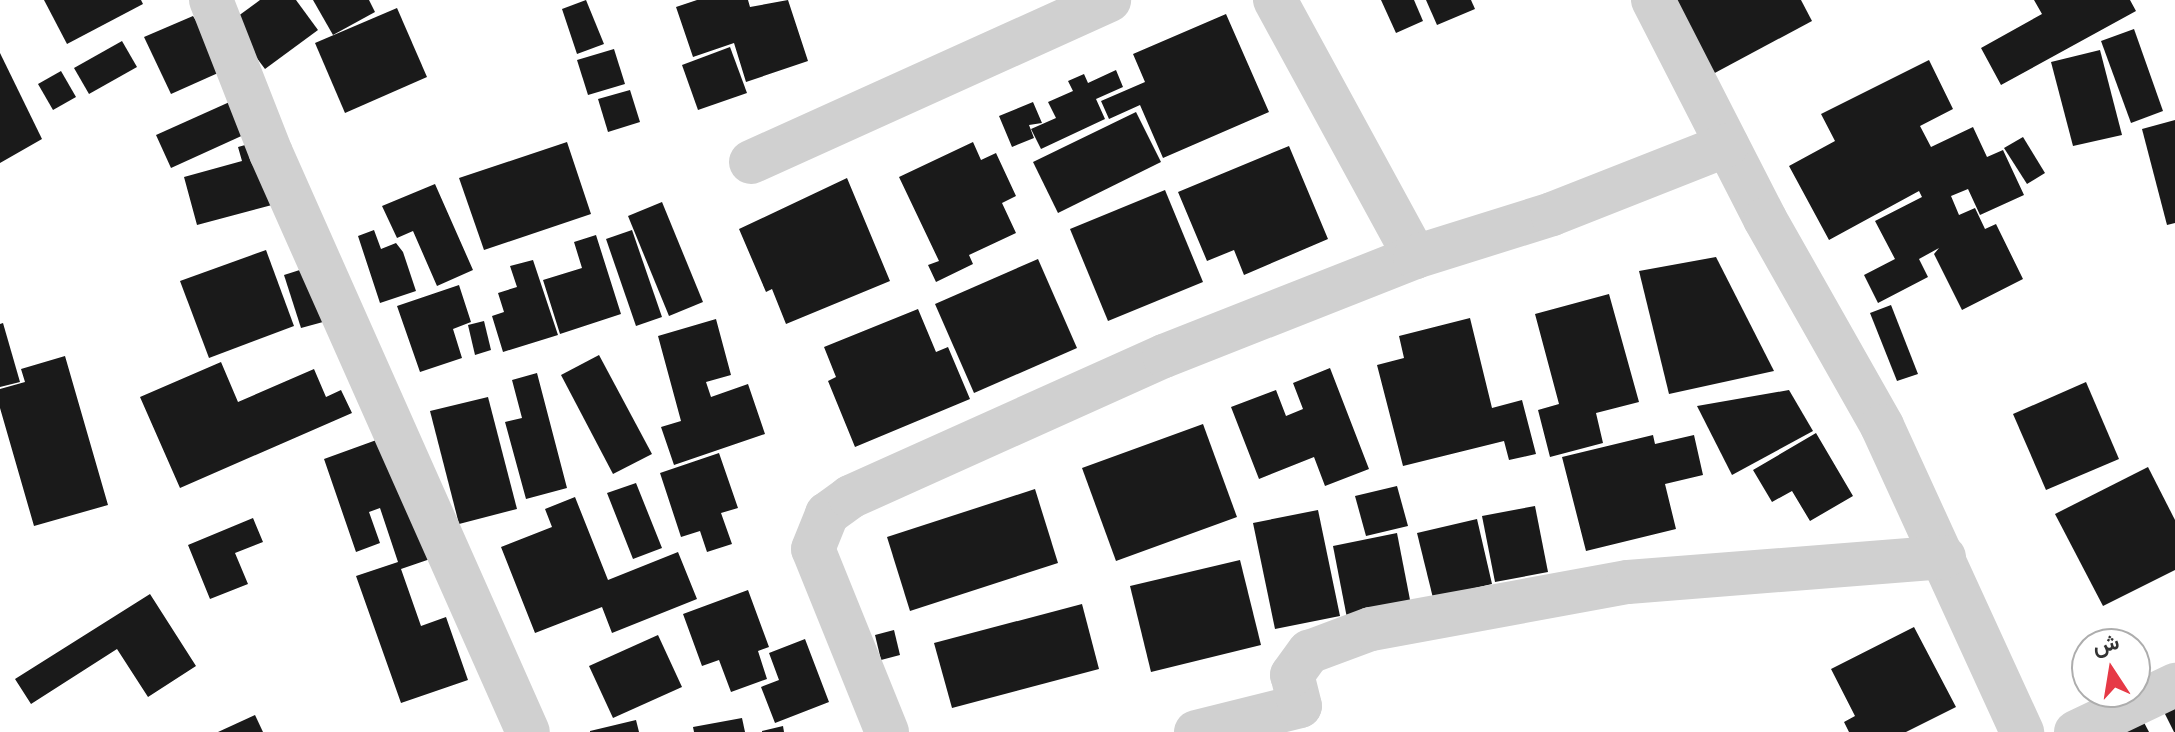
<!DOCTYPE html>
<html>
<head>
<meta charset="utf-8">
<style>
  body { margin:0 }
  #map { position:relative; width:2175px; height:732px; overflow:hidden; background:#fff; font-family:Overpass,Vazirmatn,sans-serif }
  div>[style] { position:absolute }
  .building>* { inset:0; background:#1a1a1a }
  .minor>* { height:44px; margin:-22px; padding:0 22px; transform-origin:22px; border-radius:22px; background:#d0d0d0 }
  span { translate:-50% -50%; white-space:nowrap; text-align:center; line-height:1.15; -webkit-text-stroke:8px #fff; paint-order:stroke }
  .north { position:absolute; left:2071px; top:628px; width:80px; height:80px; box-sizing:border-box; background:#fff; border:2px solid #adadad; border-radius:50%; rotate:348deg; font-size:22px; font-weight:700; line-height:32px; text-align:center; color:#333 }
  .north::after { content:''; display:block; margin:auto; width:28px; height:36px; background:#e63946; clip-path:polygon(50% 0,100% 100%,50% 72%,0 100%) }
</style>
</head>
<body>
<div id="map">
  <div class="building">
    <div style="clip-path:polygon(44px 0,141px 0,143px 4px,67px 44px)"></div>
    <div style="clip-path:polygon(260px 0,296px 0,318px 30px,265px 69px,230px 22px)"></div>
    <div style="clip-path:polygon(313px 0,369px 0,375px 12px,333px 35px)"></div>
    <div style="clip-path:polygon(586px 0,604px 44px,577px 54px,562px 9px)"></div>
    <div style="clip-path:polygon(697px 0,748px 0,750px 7px,788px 0,808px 61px,746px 82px,734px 43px,693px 57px,676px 7px)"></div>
    <div style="clip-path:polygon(1381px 0,1414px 0,1423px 21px,1396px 33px)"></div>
    <div style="clip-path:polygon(1426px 0,1471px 0,1475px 9px,1437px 25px)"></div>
    <div style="clip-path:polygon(1672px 0,1801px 0,1812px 21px,1711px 75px)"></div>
    <div style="clip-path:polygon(2034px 0,2130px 0,2136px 11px,2001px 85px,1981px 48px,2042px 14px)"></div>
    <div style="clip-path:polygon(397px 8px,427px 77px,345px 113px,315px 43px)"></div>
    <div style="clip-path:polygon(1226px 14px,1269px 112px,1163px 158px,1140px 105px,1109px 119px,1101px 101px,1145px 82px,1133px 54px)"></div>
    <div style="clip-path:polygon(193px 16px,227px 69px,171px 94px,144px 37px)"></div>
    <div style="clip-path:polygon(2134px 29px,2163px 111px,2131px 123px,2101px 41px)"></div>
    <div style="clip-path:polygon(122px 41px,137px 67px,89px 94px,74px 68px)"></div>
    <div style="clip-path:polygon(730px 47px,747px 93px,698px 110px,682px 65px)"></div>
    <div style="clip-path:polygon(614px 49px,625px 84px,588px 95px,577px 60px)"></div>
    <div style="clip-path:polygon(2100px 50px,2122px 135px,2073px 146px,2051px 62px)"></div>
    <div style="clip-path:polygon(0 53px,42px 139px,0 163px)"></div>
    <div style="clip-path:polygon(1929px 60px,1953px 109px,1920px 126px,1931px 147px,1973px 127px,1987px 157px,2003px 150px,2024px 195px,1980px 215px,1968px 189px,1951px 196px,1959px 215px,1975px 208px,1985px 229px,1996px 224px,2023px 279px,1962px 310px,1934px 254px,1939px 248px,1919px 259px,1928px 277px,1878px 303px,1864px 275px,1895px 259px,1875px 221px,1922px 197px,1919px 191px,1829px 240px,1789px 166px,1835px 141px,1821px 114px)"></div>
    <div style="clip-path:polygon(1116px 70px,1123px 87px,1096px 99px,1105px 119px,1041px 149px,1031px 129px,1056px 118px,1048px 102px,1073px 91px,1068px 81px,1084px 74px,1088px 83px)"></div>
    <div style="clip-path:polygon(61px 71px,76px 97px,53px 110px,38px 84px)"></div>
    <div style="clip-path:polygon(630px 90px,640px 122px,608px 132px,598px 99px)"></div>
    <div style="clip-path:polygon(234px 100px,248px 133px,171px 168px,156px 135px)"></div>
    <div style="clip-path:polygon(1033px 102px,1042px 123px,1029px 125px,1034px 138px,1012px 147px,999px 116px)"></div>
    <div style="clip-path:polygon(1136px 112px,1161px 162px,1058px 213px,1033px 162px)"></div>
    <div style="clip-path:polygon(2175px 120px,2175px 223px,2167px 225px,2142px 129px)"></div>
    <div style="clip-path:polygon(2023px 137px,2045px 173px,2027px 184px,2004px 148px)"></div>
    <div style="clip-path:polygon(270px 138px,287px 201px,197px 225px,184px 177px,242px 161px,238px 147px)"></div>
    <div style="clip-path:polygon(567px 142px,591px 214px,484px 250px,459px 178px)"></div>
    <div style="clip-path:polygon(973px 142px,981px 160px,996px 153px,1016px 196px,1002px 203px,1016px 233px,969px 255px,973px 264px,936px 282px,928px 265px,939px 261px,899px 177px)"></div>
    <div style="clip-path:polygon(1289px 146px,1328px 239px,1244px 275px,1234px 250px,1207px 261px,1178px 192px)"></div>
    <div style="clip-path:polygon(847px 178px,890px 281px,786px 324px,772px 289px,766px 292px,739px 229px)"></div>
    <div style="clip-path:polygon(435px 184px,473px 270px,437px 286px,413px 231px,397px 238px,382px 206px)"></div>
    <div style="clip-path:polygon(1165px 190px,1203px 282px,1108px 321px,1070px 229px)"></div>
    <div style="clip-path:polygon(662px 202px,703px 302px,669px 316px,628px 216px)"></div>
    <div style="clip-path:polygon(374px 230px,381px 249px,396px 243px,403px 252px,416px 291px,380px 303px,358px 236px)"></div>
    <div style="clip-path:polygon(632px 230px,662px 317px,636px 326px,606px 239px)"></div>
    <div style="clip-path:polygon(596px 235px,621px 314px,560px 334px,543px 280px,582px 268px,574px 242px)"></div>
    <div style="clip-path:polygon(266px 250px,294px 326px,209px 358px,180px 281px)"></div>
    <div style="clip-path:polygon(1716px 257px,1774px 371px,1669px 394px,1639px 271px)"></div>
    <div style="clip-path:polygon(1038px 259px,1077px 348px,974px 393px,935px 304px)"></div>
    <div style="clip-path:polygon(533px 260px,558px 335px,503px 352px,492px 316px,504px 312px,498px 293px,517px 287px,510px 266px)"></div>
    <div style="clip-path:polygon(306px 268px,323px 322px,301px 328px,284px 275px)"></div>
    <div style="clip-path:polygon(459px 285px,471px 322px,453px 329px,462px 358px,420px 372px,397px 306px)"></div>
    <div style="clip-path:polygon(1609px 294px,1639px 402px,1596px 413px,1603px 443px,1550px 457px,1538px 410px,1559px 404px,1535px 314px)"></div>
    <div style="clip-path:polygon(1891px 305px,1918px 374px,1897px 381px,1870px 313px)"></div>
    <div style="clip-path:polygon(918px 309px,936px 352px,948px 347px,970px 399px,855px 447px,828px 381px,836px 377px,824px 347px)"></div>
    <div style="clip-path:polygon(1470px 318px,1492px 408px,1522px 400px,1536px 454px,1509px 460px,1504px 441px,1403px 466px,1377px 365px,1404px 358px,1399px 336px)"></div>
    <div style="clip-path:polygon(716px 319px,731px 375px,706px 382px,711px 397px,748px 384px,765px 434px,674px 465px,661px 427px,681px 421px,658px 336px)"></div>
    <div style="clip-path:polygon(484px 321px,491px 350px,475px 355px,468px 325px)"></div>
    <div style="clip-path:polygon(3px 323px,20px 382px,0 387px,0 324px)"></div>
    <div style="clip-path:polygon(599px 355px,652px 454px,613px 474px,561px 375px)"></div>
    <div style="clip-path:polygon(65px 356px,108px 505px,34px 526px,0 408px,0 389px,25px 382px,21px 369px)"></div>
    <div style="clip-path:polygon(221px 362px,238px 402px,314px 369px,326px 397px,341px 390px,352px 413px,180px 488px,140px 397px)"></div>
    <div style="clip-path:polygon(1330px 368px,1369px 469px,1325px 486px,1314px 457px,1259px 479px,1231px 407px,1276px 390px,1286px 416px,1303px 409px,1293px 383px)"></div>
    <div style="clip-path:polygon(537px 373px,567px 488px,526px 499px,505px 422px,522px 418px,512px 380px)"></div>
    <div style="clip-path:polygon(2086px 382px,2119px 459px,2046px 490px,2013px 414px)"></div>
    <div style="clip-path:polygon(1789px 390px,1813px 431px,1732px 475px,1697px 406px)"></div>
    <div style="clip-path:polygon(488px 397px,517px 509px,459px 524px,430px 411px)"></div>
    <div style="clip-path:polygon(1203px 424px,1237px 517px,1116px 561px,1082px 468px)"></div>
    <div style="clip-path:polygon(1816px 433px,1853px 496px,1810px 521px,1792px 491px,1772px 502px,1753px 470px)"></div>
    <div style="clip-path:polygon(393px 434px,436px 557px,401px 569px,421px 626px,446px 617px,468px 680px,401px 703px,356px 576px,398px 562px,380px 508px,369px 512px,380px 543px,356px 552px,324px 459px)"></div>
    <div style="clip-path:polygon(1653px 435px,1655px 444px,1694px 435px,1703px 475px,1665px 484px,1676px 529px,1586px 551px,1562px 457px)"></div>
    <div style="clip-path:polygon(719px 453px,738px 508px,721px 513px,732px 544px,707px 552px,700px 531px,681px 537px,660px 473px)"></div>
    <div style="clip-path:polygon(2148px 467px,2175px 520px,2175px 570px,2103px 606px,2055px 514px)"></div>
    <div style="clip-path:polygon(636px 483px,662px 548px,633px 559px,607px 493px)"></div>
    <div style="clip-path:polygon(1397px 486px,1408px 526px,1366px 536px,1355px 496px)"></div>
    <div style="clip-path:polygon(1035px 489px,1058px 563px,910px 611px,887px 537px)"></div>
    <div style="clip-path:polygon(575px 497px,608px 580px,678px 552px,697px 599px,612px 633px,602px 607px,535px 633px,501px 547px,552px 527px,545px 509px)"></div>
    <div style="clip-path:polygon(1535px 506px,1548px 572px,1495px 582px,1482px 516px)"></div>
    <div style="clip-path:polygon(1318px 510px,1340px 616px,1275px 629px,1253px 523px)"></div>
    <div style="clip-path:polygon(253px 518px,263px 542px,235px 553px,248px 584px,210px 599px,188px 545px)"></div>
    <div style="clip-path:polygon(1477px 519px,1492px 584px,1433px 598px,1417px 533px)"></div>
    <div style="clip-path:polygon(1397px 533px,1411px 605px,1347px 618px,1333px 546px)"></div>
    <div style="clip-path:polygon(1240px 560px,1261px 645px,1151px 672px,1130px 586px)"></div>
    <div style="clip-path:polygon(748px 590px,769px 647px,758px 651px,767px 679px,731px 692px,719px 660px,702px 666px,683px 614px)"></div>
    <div style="clip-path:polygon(150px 594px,196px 666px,148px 697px,117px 649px,31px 704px,15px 679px)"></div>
    <div style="clip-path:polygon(1082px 604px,1099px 669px,952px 708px,934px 643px)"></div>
    <div style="clip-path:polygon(1914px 627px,1956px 707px,1906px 732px,1849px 732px,1844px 722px,1855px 716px,1831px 669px)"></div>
    <div style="clip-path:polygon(894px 630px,900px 655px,881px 660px,875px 635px)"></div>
    <div style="clip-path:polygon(658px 635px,682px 687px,613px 718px,589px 666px)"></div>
    <div style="clip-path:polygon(805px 639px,829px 702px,775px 723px,761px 687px,779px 680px,769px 653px)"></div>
    <div style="clip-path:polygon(2175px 692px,2175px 732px,2174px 732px,2158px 700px)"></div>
    <div style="clip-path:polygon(2138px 711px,2149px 732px,2096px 732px)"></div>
    <div style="clip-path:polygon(255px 715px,263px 732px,218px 732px)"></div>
    <div style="clip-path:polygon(742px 718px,745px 732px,694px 732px,693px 727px)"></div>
    <div style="clip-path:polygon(636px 720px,639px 732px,590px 732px,590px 731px)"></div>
    <div style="clip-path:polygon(783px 726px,784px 732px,762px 732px,762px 731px)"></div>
  </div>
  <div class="minor">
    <div style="left:211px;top:0;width:164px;rotate:68.6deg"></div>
    <div style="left:271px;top:153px;width:633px;rotate:66.07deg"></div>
    <div style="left:1275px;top:0;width:293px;rotate:61.4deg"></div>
    <div style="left:1653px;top:0;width:246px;rotate:62.9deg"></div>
    <div style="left:1765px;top:219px;width:238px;rotate:60.5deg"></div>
    <div style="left:1882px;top:426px;width:337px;rotate:65.4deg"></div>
    <div style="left:751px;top:162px;width:393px;rotate:-24.3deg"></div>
    <div style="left:887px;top:732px;width:197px;rotate:-112deg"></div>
    <div style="left:813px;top:549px;width:38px;rotate:-68deg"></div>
    <div style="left:827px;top:514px;width:29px;rotate:-36deg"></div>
    <div style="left:850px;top:497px;width:344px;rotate:-24.2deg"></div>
    <div style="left:1164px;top:356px;width:270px;rotate:-21.5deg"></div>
    <div style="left:1415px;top:257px;width:144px;rotate:-17.4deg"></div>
    <div style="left:1552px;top:214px;width:188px;rotate:-21.5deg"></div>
    <div style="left:1196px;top:732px;width:107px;rotate:-14deg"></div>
    <div style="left:1300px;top:706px;width:32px;rotate:-104deg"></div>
    <div style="left:1292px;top:675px;width:29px;rotate:-54deg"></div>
    <div style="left:1309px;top:652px;width:66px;rotate:-20.4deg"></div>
    <div style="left:1371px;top:629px;width:261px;rotate:-10.4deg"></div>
    <div style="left:1628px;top:582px;width:317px;rotate:-4.5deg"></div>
    <div style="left:2076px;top:732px;width:110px;rotate:-25.4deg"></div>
  </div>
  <div class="north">ش</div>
</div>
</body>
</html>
